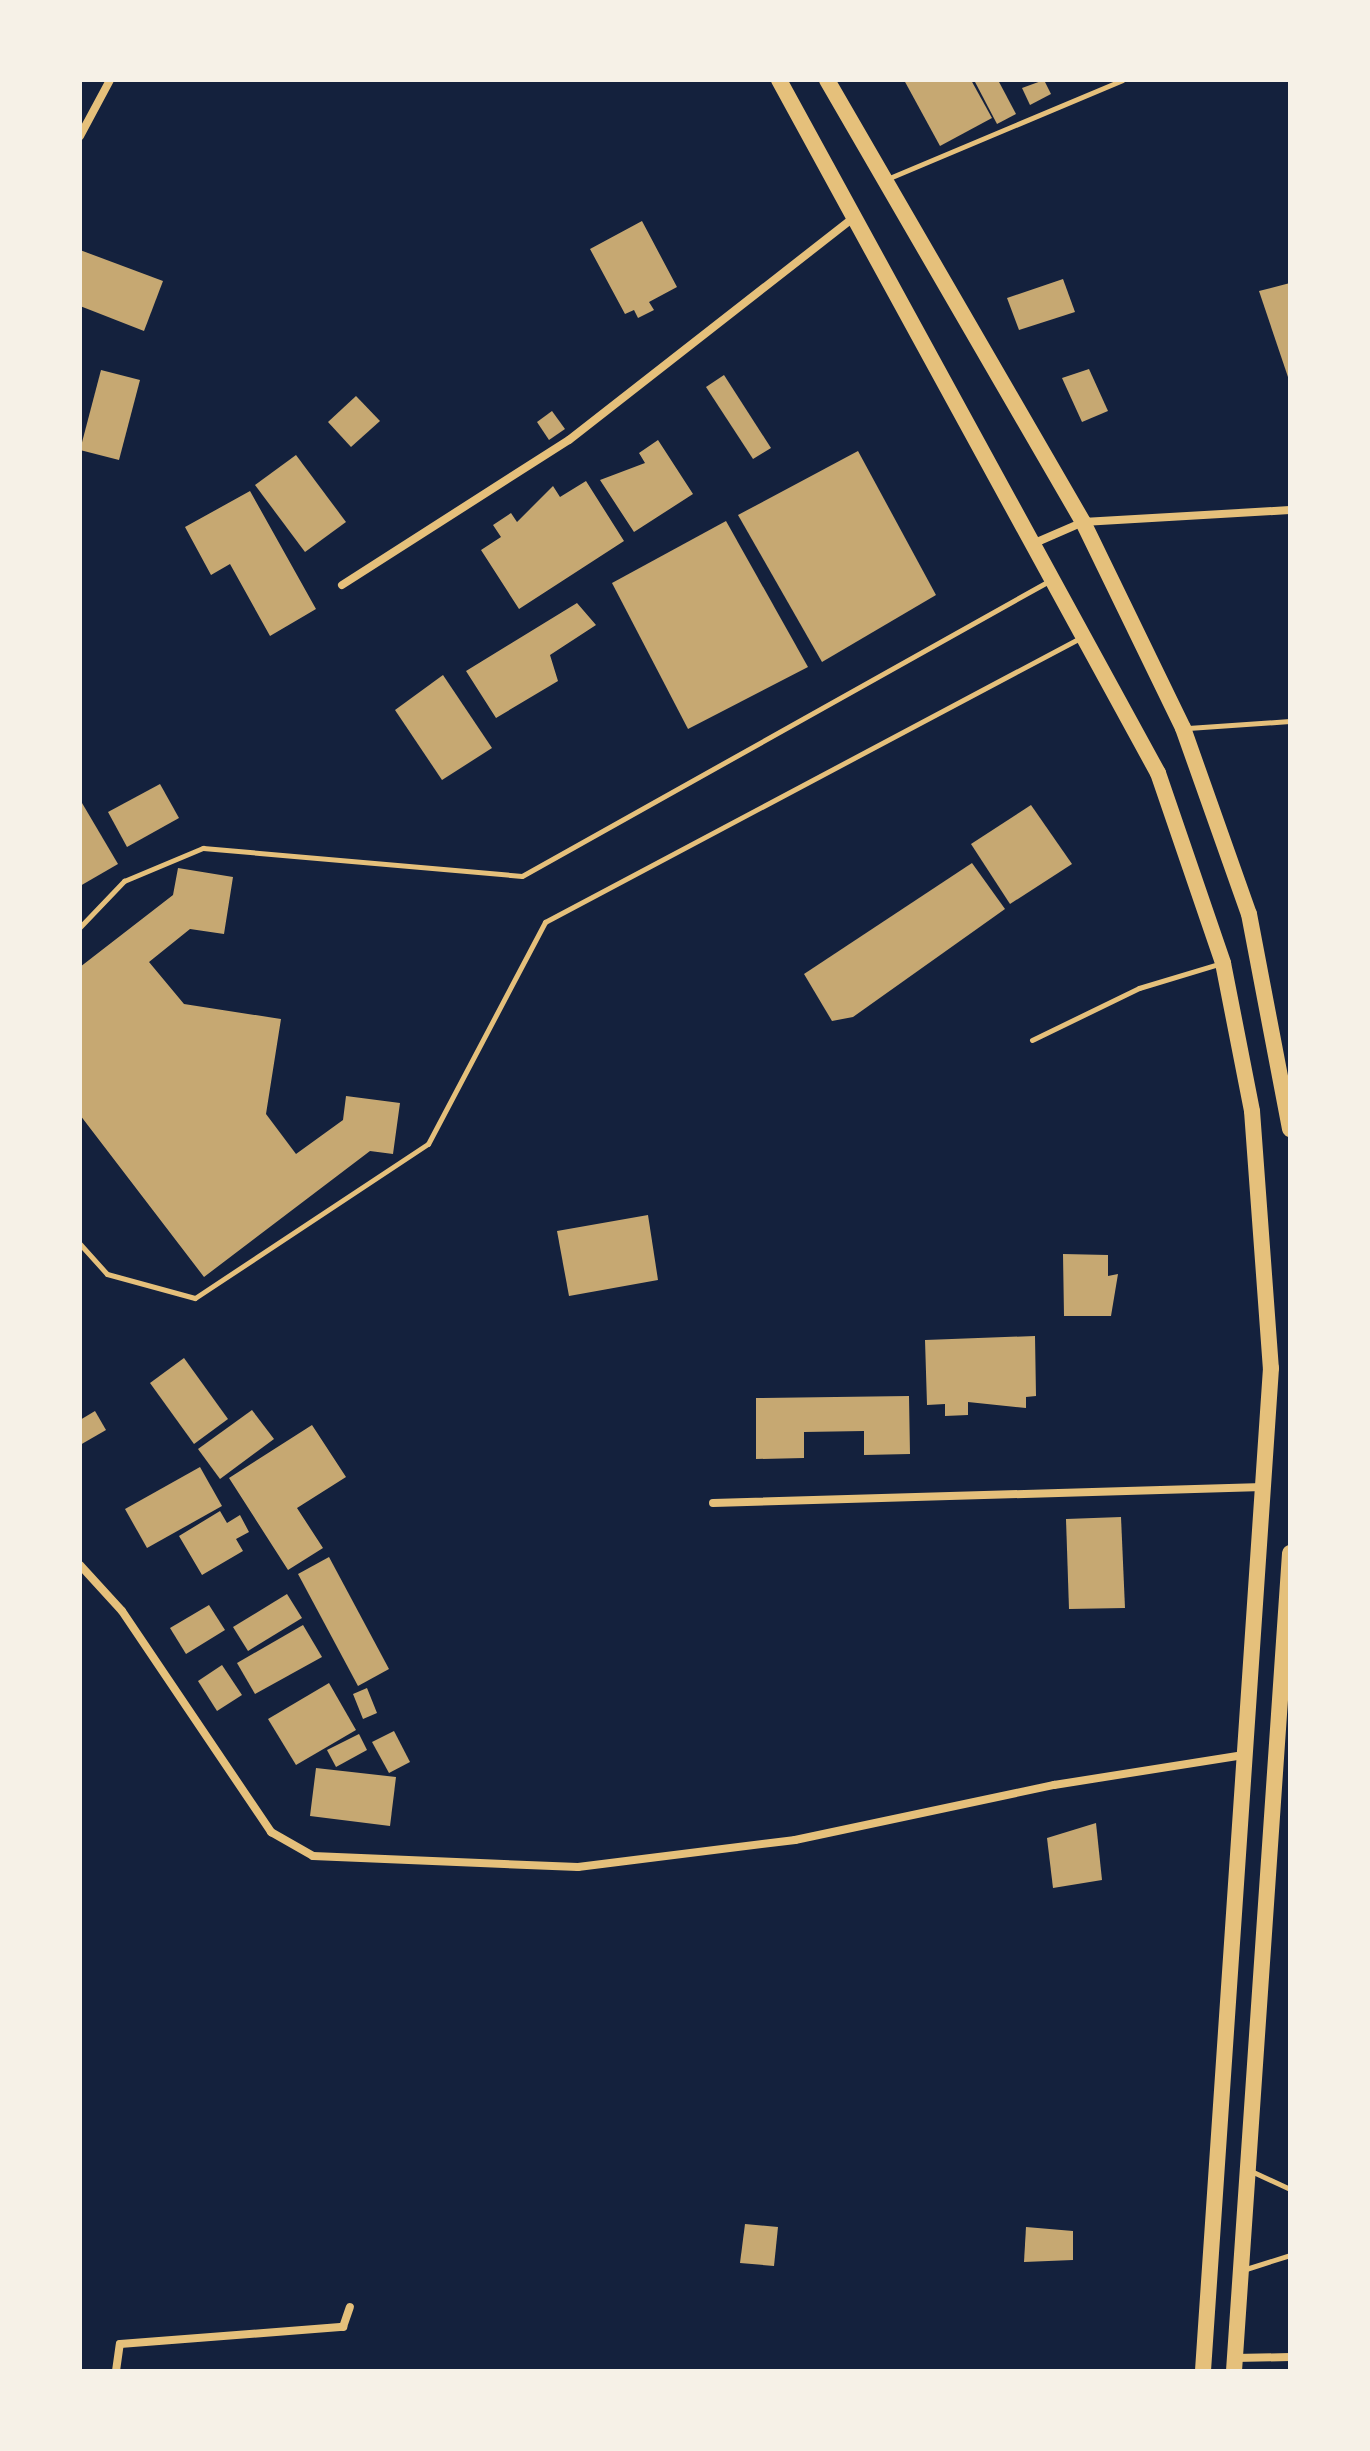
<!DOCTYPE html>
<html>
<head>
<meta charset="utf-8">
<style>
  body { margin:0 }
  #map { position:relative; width:1370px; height:2451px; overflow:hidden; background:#14213d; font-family:Spectral,serif }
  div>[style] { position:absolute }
  .building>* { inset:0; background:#c6a872 }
  .service>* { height:5px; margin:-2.5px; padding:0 2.5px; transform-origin:2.5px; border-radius:2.5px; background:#e5c07b }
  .minor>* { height:8px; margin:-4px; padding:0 4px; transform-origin:4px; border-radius:4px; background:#e5c07b }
  .primary>* { height:16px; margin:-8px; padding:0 8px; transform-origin:8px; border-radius:8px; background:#e5c07b }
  span { translate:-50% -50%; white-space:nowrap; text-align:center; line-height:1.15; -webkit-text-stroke:8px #f6f1e7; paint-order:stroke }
  .frame { position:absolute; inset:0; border:82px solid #f6f1e7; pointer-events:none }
</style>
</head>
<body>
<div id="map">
  <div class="building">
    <div style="clip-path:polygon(904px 80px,971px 80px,992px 118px,940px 146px)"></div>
    <div style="clip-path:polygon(974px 80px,998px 80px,1016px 114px,997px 124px)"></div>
    <div style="clip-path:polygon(1044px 80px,1051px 94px,1030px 105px,1022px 88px)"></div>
    <div style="clip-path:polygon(642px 221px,677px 287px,649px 302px,654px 310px,638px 318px,634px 310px,625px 314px,590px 249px)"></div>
    <div style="clip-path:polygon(80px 250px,163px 281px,144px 331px,80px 306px)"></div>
    <div style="clip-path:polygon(1063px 279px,1075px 312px,1019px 330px,1007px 298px)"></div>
    <div style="clip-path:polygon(1290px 283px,1290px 380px,1289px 380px,1259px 291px)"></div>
    <div style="clip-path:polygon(1089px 369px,1108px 411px,1082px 422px,1062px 378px)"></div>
    <div style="clip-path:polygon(101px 370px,140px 380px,119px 460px,80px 450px)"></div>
    <div style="clip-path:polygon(724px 375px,771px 448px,753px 459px,706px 387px)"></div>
    <div style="clip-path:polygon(356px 396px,380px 421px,351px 447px,328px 422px)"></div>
    <div style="clip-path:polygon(552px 411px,565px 429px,549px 440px,537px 422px)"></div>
    <div style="clip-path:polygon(658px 440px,693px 494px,634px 532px,600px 480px,645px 463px,639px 453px)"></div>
    <div style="clip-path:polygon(858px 451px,936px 595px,822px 662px,738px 515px)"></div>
    <div style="clip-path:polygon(296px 455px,346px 522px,305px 552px,255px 485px)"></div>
    <div style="clip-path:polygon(586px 481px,624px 541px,519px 609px,481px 550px,501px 537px,493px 525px,511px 513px,517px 522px,553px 486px,560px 497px)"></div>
    <div style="clip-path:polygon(250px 491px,316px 609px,270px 636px,230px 564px,211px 575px,185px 527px)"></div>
    <div style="clip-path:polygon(726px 521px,808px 667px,688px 729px,612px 583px)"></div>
    <div style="clip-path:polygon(577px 603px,596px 625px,550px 655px,558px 681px,496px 718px,466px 671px)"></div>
    <div style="clip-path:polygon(443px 675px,492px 748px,442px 780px,395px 710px)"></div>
    <div style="clip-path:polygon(160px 784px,179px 818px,127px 847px,108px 812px)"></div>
    <div style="clip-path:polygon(82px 803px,118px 864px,80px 886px,80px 804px)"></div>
    <div style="clip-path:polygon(1031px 805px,1072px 864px,1010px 904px,971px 844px)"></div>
    <div style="clip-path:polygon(972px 863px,1005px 909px,853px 1017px,832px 1021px,804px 974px)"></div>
    <div style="clip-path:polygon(178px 868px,233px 877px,224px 934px,190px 929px,149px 962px,184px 1004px,281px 1019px,266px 1114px,296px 1154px,343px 1120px,346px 1096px,400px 1103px,393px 1154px,370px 1151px,204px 1277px,80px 1115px,80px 967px,173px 895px)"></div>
    <div style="clip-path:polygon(648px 1215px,658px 1280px,569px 1296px,557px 1231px)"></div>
    <div style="clip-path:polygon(1063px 1254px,1108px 1255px,1108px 1276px,1118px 1274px,1111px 1316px,1064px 1316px)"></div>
    <div style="clip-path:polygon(1035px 1336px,1036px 1396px,1026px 1397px,1026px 1408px,968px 1402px,968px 1415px,945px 1416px,945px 1404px,927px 1405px,925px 1340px)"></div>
    <div style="clip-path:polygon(184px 1358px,228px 1419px,194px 1444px,150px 1383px)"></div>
    <div style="clip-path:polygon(909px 1396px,910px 1454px,864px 1455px,864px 1431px,804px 1432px,804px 1458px,756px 1459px,756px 1398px)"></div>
    <div style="clip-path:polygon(252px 1410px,274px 1439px,220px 1479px,198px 1449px)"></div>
    <div style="clip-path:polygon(95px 1411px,106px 1430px,80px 1445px,80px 1420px)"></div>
    <div style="clip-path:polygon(312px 1425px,346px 1477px,297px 1508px,323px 1548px,288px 1570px,229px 1478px)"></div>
    <div style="clip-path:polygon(200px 1467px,222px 1506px,147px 1548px,125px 1509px)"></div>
    <div style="clip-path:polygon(220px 1511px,227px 1523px,240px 1515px,249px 1532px,236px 1539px,243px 1551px,202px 1575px,179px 1536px)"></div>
    <div style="clip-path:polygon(1121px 1517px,1125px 1608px,1069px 1609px,1066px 1519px)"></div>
    <div style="clip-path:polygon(329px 1557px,389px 1669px,358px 1686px,298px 1574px)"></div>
    <div style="clip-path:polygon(287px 1594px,302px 1618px,248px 1651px,233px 1627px)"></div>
    <div style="clip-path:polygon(209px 1605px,225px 1630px,186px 1654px,170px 1628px)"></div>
    <div style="clip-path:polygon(303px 1625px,322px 1657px,255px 1694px,237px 1663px)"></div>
    <div style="clip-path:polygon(222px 1665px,242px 1695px,217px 1711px,198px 1681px)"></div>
    <div style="clip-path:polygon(329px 1683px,356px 1730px,296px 1765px,268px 1719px)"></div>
    <div style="clip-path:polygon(367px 1688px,377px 1713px,363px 1719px,353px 1694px)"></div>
    <div style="clip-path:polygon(394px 1731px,410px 1762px,389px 1773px,372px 1742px)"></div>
    <div style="clip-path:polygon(359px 1734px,367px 1750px,336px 1767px,327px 1750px)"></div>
    <div style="clip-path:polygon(316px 1768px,396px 1777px,390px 1826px,310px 1816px)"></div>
    <div style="clip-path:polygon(1096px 1823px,1102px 1880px,1053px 1888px,1047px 1838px)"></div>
    <div style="clip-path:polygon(745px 2224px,778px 2227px,774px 2266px,740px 2263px)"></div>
    <div style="clip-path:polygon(1026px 2227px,1073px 2231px,1073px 2260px,1024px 2262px)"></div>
  </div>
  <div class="service">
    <div style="left:887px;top:179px;width:255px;rotate:-22.8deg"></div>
    <div style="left:1188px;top:728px;width:102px;rotate:-3.9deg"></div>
    <div style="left:80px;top:927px;width:64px;rotate:-46.3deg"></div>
    <div style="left:124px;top:881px;width:86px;rotate:-22.7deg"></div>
    <div style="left:203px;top:848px;width:320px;rotate:5deg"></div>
    <div style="left:522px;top:876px;width:604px;rotate:-29.24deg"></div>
    <div style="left:1032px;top:1040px;width:119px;rotate:-25.9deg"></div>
    <div style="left:1139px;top:988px;width:87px;rotate:-16.8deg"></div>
    <div style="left:80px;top:1244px;width:40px;rotate:48deg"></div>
    <div style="left:107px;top:1274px;width:91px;rotate:15.3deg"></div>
    <div style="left:195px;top:1298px;width:279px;rotate:-33.5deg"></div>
    <div style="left:428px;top:1144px;width:251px;rotate:-62.2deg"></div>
    <div style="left:545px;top:922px;width:608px;rotate:-27.96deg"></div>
    <div style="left:1251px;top:2171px;width:43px;rotate:24.8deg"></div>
    <div style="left:1246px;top:2269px;width:46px;rotate:-17.7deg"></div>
  </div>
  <div class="minor">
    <div style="left:80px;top:136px;width:64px;rotate:-61.8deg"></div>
    <div style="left:1037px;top:542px;width:50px;rotate:-23.5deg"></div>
    <div style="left:1083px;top:522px;width:207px;rotate:-3.3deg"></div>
    <div style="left:342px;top:585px;width:269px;rotate:-32.6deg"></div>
    <div style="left:569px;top:440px;width:364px;rotate:-38deg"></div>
    <div style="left:713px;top:1503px;width:550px;rotate:-1.67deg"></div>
    <div style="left:80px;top:1565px;width:62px;rotate:47.6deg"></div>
    <div style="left:122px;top:1611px;width:267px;rotate:56deg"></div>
    <div style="left:271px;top:1832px;width:48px;rotate:29.7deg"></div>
    <div style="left:313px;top:1856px;width:265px;rotate:2.4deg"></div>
    <div style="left:578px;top:1867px;width:219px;rotate:-7.1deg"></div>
    <div style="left:795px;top:1840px;width:265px;rotate:-12deg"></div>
    <div style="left:1054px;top:1785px;width:192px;rotate:-9deg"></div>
    <div style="left:1235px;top:2358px;width:55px;rotate:-1deg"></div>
    <div style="left:116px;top:2371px;width:27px;rotate:-82deg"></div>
    <div style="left:120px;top:2344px;width:224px;rotate:-4.4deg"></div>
    <div style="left:343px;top:2327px;width:21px;rotate:-71deg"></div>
  </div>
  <div class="primary">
    <div style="left:779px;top:80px;width:790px;rotate:61.33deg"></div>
    <div style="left:1158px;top:773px;width:201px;rotate:71.1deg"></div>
    <div style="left:1223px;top:963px;width:151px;rotate:78.9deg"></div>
    <div style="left:1252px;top:1111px;width:258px;rotate:85.8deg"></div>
    <div style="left:1271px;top:1368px;width:1005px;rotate:93.88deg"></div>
    <div style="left:827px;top:80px;width:511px;rotate:59.92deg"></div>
    <div style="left:1083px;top:522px;width:229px;rotate:64.1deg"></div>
    <div style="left:1183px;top:728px;width:197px;rotate:70.5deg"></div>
    <div style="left:1249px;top:914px;width:219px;rotate:79.2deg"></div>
    <div style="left:1234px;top:2371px;width:820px;rotate:-86.08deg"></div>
  </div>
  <div class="frame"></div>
</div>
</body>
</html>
